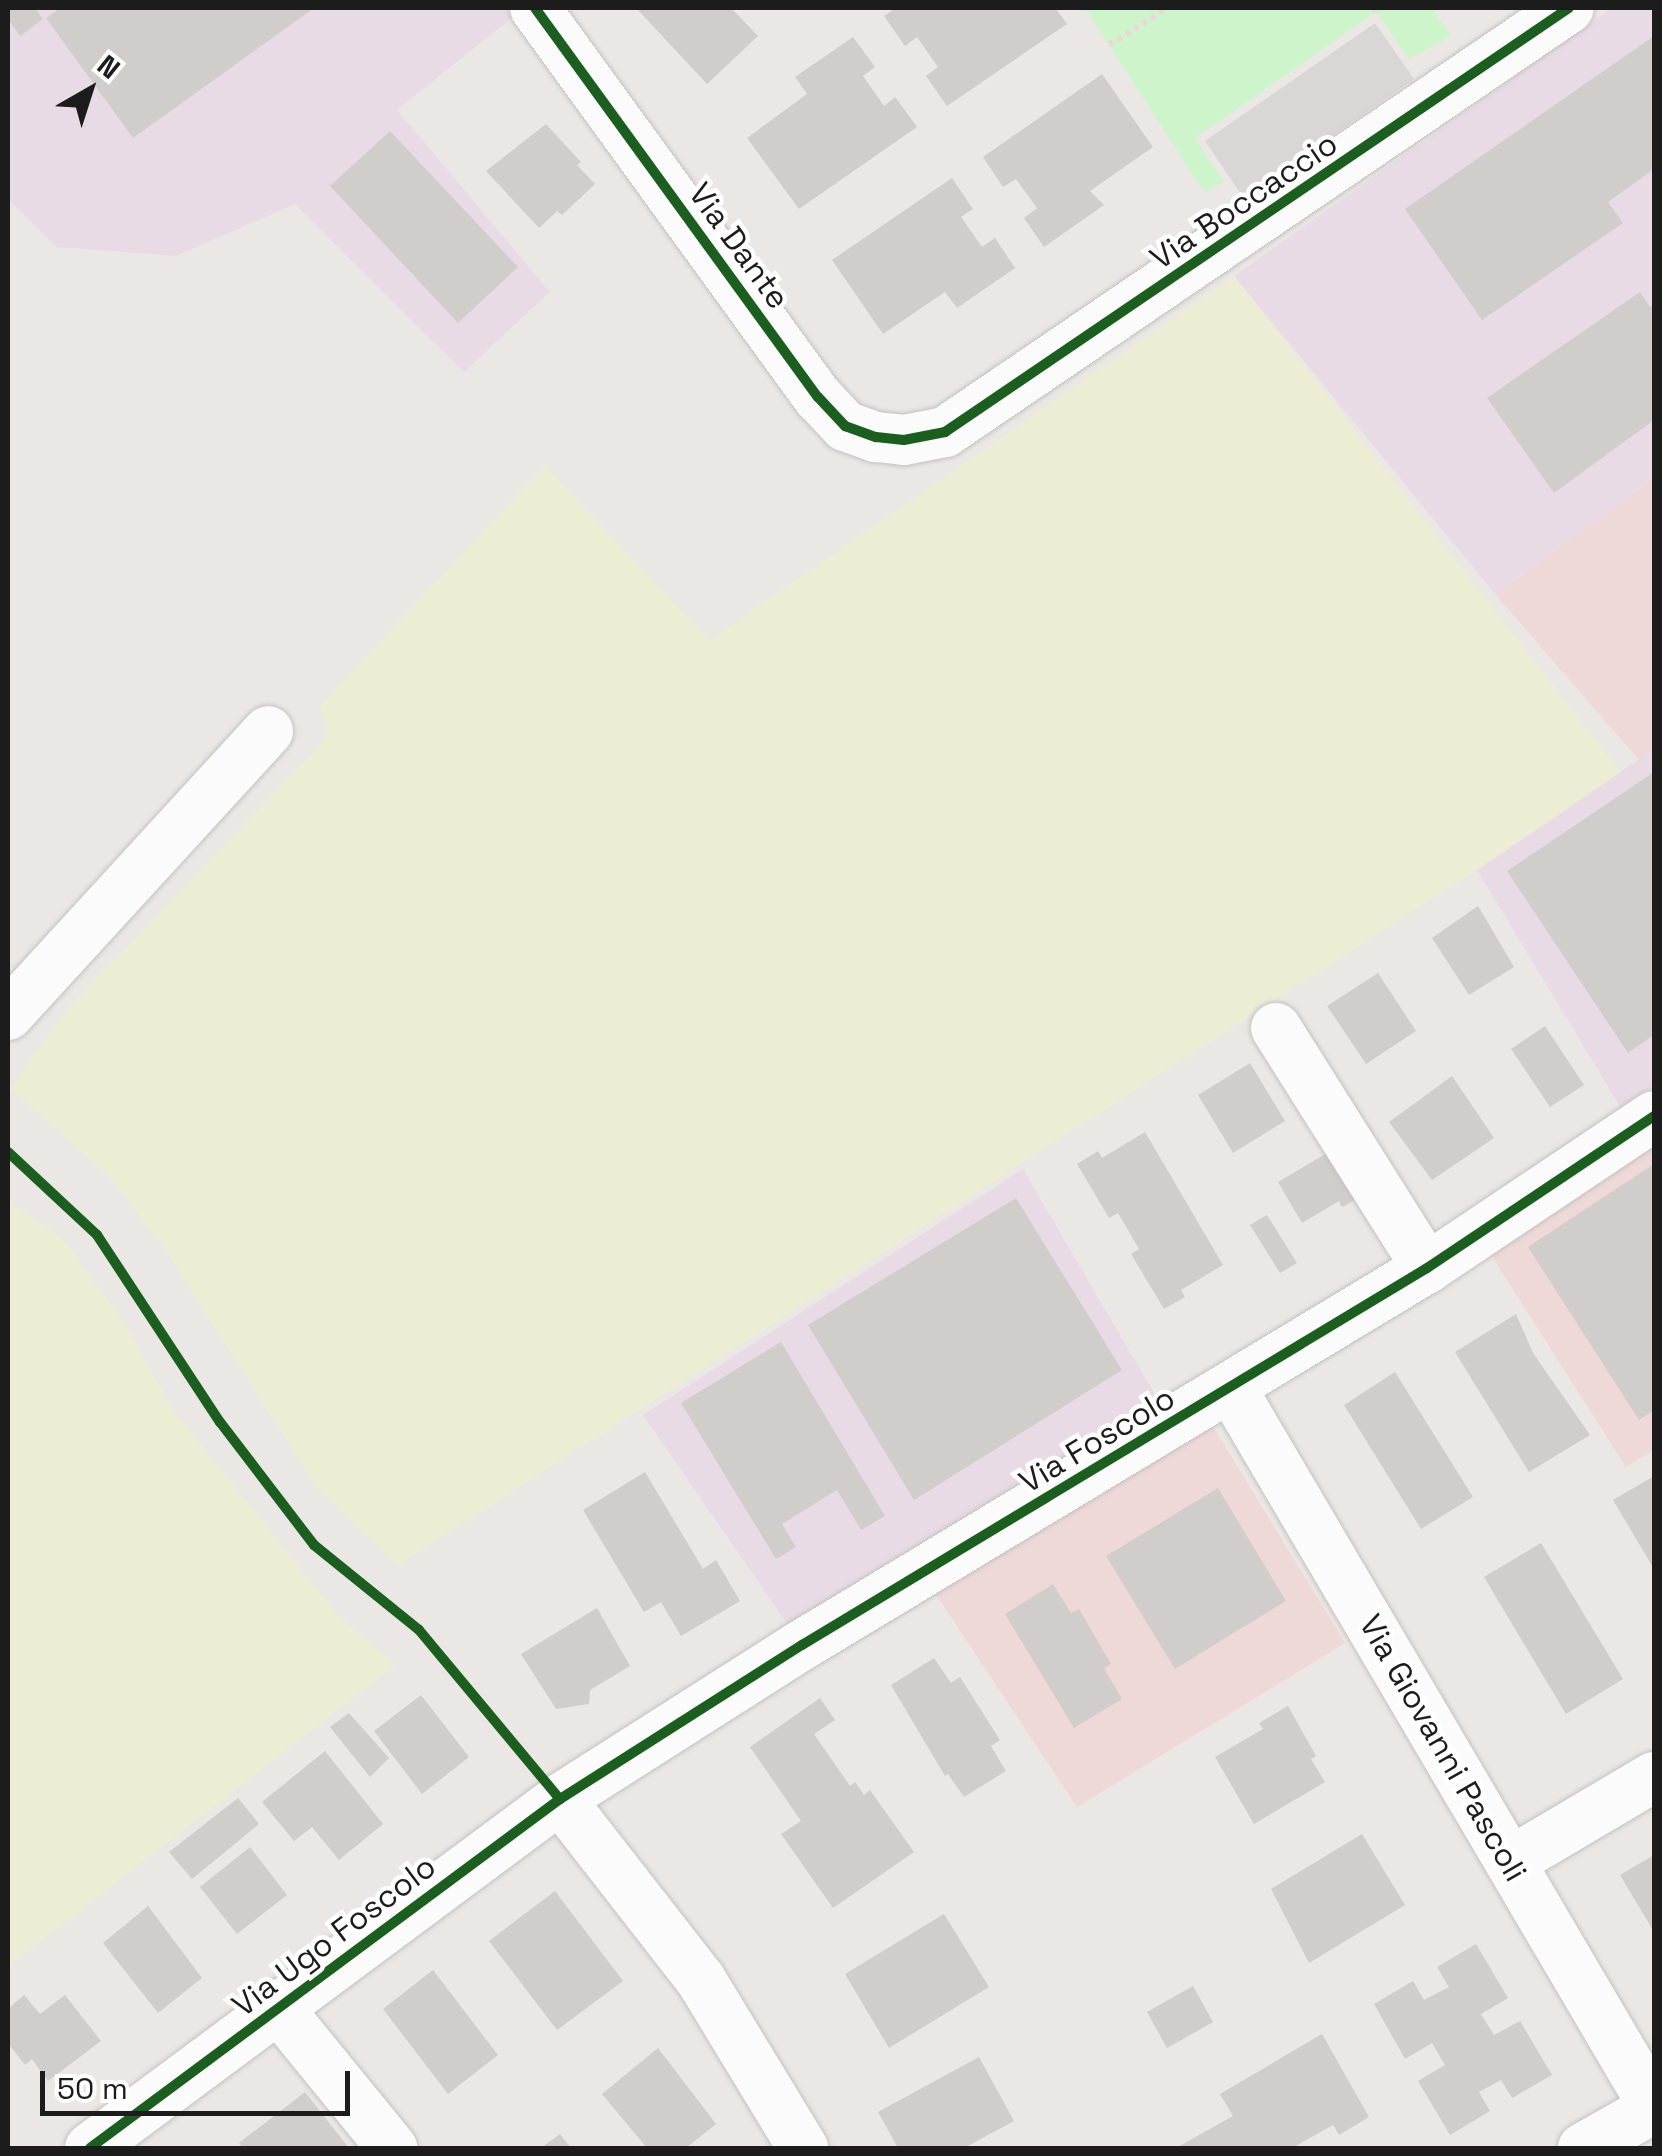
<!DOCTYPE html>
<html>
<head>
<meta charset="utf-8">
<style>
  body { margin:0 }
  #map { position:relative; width:1662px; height:2156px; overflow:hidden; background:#eae7e4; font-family:"Space Grotesk",sans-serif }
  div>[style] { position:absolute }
  .commercial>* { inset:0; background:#eed9d8 }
  .industrial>* { inset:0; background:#e9dbe5 }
  .religious>* { inset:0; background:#d8d7d6 }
  .farmland>* { inset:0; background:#edecd5 }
  .park>* { inset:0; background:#cef4cb }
  .building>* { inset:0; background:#d1cdca }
  .path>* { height:6px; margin-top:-3px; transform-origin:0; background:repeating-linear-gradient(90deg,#ead7d6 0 5px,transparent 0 10px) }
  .roads { filter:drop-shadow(0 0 2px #c3c2c0) drop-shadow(0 0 2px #c3c2c0) }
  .minor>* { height:50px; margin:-25px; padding:0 25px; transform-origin:25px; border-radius:25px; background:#fcfbfb }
  .cycleway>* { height:10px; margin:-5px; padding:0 5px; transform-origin:5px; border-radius:5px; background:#1b5e20 }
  span { translate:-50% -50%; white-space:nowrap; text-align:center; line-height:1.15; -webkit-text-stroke:9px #fff; paint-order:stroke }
  .street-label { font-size:32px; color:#1c1c1c }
  .frame { position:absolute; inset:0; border:10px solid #1c1c1c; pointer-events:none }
  .north { position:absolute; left:40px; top:40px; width:100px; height:100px; -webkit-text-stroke:8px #fff; paint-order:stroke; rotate:39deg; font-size:28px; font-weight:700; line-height:40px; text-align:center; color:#1c1c1c }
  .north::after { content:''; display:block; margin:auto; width:35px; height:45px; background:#1c1c1c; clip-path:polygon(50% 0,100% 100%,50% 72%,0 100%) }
  .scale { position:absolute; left:40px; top:2071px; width:310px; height:45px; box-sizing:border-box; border:5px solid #1c1c1c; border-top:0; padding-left:12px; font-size:30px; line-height:35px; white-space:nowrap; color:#1c1c1c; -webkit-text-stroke:8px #fff; paint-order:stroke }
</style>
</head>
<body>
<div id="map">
  <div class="commercial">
    <div style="clip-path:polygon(1654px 478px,1654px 749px,1639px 760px,1495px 594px)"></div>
    <div style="clip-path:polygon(1654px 1139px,1654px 1450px,1626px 1467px,1486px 1247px)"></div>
    <div style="clip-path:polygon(1201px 1407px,1345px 1643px,1077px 1807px,935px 1593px)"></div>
  </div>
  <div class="industrial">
    <div style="clip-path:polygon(8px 8px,524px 8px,397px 110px,550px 292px,464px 372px,295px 204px,176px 256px,56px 247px,8px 199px)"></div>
    <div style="clip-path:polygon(1612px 8px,1654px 8px,1654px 478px,1495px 594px,1234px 276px)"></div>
    <div style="clip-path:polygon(1654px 749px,1654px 1086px,1621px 1108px,1477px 870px)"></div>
    <div style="clip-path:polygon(1023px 1169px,1172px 1424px,802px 1645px,643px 1415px)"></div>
  </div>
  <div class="religious">
    <div style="clip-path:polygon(1375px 23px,1414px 79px,1243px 197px,1205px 141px)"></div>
  </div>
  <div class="farmland">
    <div style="clip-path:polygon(1234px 276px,1621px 772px,1477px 870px,397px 1566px,316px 1487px,165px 1250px,109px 1177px,10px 1088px,68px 1008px,328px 736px,320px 705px,545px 465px,709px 640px)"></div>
    <div style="clip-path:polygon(8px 1200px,63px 1239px,127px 1326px,172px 1409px,338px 1615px,396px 1665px,8px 1967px)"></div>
  </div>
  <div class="park">
    <div style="clip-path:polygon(1085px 8px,1432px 8px,1451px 36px,1409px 59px,1376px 12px,1195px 138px,1224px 182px,1204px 192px)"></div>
  </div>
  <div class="building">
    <div style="clip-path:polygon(8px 8px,35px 8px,43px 19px,20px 36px,8px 19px)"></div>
    <div style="clip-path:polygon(60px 8px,314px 8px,133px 138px,46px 18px)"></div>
    <div style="clip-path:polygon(641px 8px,731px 8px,758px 36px,707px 84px,638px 10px)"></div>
    <div style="clip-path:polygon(896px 8px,1055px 8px,1067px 24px,947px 106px,926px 76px,938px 67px,917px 37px,905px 46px,884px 16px)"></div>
    <div style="clip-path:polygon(1654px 36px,1654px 169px,1608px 202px,1623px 223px,1482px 320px,1405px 209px)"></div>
    <div style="clip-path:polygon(853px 37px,875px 67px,863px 76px,884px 106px,895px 97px,917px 127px,799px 209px,747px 138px,807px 94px,795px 77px)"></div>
    <div style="clip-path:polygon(1102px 74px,1153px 147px,1090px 191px,1104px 205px,1044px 247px,1024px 218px,1037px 208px,1016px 179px,1003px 187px,983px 157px)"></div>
    <div style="clip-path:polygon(546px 124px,581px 162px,577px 165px,595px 184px,562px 215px,557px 211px,539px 228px,486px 171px)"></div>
    <div style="clip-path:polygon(390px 131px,518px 267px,458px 323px,330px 186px)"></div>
    <div style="clip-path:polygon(952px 178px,973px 209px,961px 217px,982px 247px,995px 238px,1015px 268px,957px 308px,945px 292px,883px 334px,832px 260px)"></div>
    <div style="clip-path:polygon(1640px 292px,1650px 307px,1654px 304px,1654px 420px,1554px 493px,1487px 398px)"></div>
    <div style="clip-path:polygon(1654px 772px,1654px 1035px,1628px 1053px,1507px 871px)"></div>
    <div style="clip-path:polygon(1478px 906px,1514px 967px,1469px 995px,1432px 938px)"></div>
    <div style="clip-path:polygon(1378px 973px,1416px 1031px,1366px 1064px,1327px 1006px)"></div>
    <div style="clip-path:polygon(1545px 1026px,1584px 1085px,1550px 1107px,1511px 1049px)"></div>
    <div style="clip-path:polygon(1250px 1063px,1285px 1121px,1233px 1153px,1198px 1095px)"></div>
    <div style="clip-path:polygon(1452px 1076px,1494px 1138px,1432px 1180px,1389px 1122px)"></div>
    <div style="clip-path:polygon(1145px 1132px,1223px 1265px,1181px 1290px,1185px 1297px,1164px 1309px,1131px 1254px,1139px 1249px,1118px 1213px,1109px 1218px,1077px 1164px,1098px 1151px,1102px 1158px)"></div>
    <div style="clip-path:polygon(1339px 1146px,1367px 1193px,1342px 1207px,1339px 1201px,1302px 1223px,1278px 1182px)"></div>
    <div style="clip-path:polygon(1654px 1164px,1654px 1410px,1639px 1420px,1528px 1247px)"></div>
    <div style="clip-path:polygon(1016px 1198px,1122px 1370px,914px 1500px,808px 1325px)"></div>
    <div style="clip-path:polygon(1267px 1215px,1297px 1263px,1280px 1273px,1250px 1225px)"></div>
    <div style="clip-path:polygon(1516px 1314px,1533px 1353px,1590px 1435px,1529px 1472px,1455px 1352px)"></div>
    <div style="clip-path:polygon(781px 1342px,885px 1516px,861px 1530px,837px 1490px,782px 1524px,796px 1547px,776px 1559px,681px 1403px)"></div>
    <div style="clip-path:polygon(1395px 1372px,1473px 1497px,1421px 1529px,1344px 1405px)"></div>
    <div style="clip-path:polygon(645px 1472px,703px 1569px,716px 1560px,740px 1601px,681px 1636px,661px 1602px,644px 1612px,583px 1510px)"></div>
    <div style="clip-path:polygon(1654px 1476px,1654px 1569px,1613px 1500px)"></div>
    <div style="clip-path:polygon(1218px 1488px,1286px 1601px,1175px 1669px,1106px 1556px)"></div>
    <div style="clip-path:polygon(1541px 1543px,1623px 1679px,1566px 1714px,1484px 1577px)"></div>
    <div style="clip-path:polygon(1053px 1584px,1071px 1613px,1079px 1609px,1111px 1664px,1104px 1668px,1122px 1699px,1074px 1728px,1005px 1614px)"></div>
    <div style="clip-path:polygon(597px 1608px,630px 1666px,590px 1690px,589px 1704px,556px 1709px,521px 1654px)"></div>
    <div style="clip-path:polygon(934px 1658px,951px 1683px,960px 1677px,1000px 1740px,991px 1746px,1006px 1771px,964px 1797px,948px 1774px,945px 1776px,891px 1685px)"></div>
    <div style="clip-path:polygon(421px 1695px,469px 1757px,422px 1794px,374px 1731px)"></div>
    <div style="clip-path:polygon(820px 1698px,835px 1720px,814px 1734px,850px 1786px,855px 1782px,864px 1795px,870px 1790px,914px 1852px,833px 1908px,781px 1834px,801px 1821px,750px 1747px)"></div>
    <div style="clip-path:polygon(1288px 1706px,1316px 1756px,1311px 1759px,1325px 1782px,1254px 1824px,1215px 1757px,1263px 1729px,1259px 1723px)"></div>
    <div style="clip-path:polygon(349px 1713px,389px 1758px,370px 1777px,330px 1727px)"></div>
    <div style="clip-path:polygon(325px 1751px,383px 1824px,339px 1860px,312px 1827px,294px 1841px,262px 1802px)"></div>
    <div style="clip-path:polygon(238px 1798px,259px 1824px,192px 1879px,169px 1852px)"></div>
    <div style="clip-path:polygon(1362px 1834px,1405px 1905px,1309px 1963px,1271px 1889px)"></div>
    <div style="clip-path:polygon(250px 1847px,287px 1895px,237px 1934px,200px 1887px)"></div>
    <div style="clip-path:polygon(1654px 1855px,1654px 1932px,1620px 1875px)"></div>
    <div style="clip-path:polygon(555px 1891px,623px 1981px,557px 2030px,489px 1941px)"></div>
    <div style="clip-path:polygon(148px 1906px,202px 1978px,158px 2013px,103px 1943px)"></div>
    <div style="clip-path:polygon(944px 1914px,989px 1987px,889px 2048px,845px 1974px)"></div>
    <div style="clip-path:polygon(1476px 1944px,1508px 1998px,1481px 2014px,1494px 2035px,1520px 2021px,1552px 2075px,1512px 2098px,1501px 2080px,1479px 2092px,1490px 2111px,1450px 2135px,1418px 2081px,1445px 2065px,1432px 2043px,1405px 2059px,1374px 2004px,1413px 1981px,1424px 2000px,1449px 1987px,1437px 1967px)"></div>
    <div style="clip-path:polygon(433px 1970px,498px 2055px,448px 2094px,383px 2009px)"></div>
    <div style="clip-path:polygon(1193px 1986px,1213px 2022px,1167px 2048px,1147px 2012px)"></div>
    <div style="clip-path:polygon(24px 1995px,40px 2014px,65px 1995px,101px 2041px,48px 2081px,32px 2059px,25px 2065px,8px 2043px,8px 2009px)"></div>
    <div style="clip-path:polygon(1322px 2034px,1369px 2117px,1339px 2135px,1333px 2125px,1292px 2148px,1176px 2148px,1233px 2116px,1220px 2094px)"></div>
    <div style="clip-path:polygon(658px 2048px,716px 2124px,686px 2148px,647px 2148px,602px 2094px)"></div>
    <div style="clip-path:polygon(979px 2057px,1014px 2121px,964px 2148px,898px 2148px,878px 2112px)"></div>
    <div style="clip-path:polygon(305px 2092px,349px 2148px,243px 2148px,239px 2143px)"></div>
    <div style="clip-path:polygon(560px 2134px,571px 2148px,541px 2148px)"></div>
  </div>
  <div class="path">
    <div style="left:1373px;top:8px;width:5px;rotate:53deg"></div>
    <div style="left:1109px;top:45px;width:70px;rotate:-32.1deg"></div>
    <div style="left:8px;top:1152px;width:122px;rotate:43deg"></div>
    <div style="left:97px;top:1235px;width:224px;rotate:56.7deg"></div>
    <div style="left:220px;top:1422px;width:155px;rotate:52.6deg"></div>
    <div style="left:314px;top:1545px;width:135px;rotate:39deg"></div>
    <div style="left:419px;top:1630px;width:175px;rotate:50.1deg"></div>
  </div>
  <div class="roads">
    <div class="minor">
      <div style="left:535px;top:8px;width:481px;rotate:54deg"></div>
      <div style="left:818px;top:397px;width:40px;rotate:47deg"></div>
      <div style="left:845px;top:426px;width:33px;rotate:20deg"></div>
      <div style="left:876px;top:437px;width:28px;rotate:6deg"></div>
      <div style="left:904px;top:440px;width:42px;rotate:-11deg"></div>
      <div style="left:945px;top:432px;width:754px;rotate:-34.2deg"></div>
      <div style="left:8px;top:1015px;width:385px;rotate:-47.5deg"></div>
      <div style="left:1276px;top:1028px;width:284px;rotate:57.8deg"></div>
      <div style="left:1231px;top:1388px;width:834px;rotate:59.53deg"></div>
      <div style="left:560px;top:1799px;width:229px;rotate:52.1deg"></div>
      <div style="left:701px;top:1980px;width:197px;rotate:58.7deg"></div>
      <div style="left:1510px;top:1862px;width:167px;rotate:-30.6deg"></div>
      <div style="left:278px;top:2008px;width:181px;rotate:50.8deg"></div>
      <div style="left:90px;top:2148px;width:585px;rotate:-36.6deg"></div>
      <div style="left:560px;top:1799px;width:287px;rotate:-32.5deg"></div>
      <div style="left:802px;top:1645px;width:730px;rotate:-31.1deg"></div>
      <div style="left:1427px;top:1268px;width:273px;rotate:-33.8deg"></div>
      <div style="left:1583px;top:2148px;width:81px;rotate:-29.4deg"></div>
    </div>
  </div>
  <div class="cycleway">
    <div style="left:535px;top:8px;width:481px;rotate:54deg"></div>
    <div style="left:818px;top:397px;width:40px;rotate:47deg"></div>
    <div style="left:845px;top:426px;width:33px;rotate:20deg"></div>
    <div style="left:876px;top:437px;width:28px;rotate:6deg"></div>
    <div style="left:904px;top:440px;width:42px;rotate:-11deg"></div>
    <div style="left:945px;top:432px;width:754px;rotate:-34.2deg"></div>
    <div style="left:8px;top:1152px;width:122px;rotate:43deg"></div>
    <div style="left:97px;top:1235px;width:224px;rotate:56.7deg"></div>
    <div style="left:220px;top:1422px;width:155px;rotate:52.6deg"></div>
    <div style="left:314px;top:1545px;width:135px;rotate:39deg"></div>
    <div style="left:419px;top:1630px;width:220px;rotate:50.2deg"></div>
    <div style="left:90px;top:2148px;width:585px;rotate:-36.6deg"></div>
    <div style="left:560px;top:1799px;width:287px;rotate:-32.5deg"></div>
    <div style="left:802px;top:1645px;width:730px;rotate:-31.1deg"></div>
    <div style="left:1427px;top:1268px;width:273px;rotate:-33.8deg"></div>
  </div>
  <div class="street-label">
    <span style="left:1244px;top:201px;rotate:-34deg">Via Boccaccio</span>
    <span style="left:739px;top:246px;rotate:54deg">Via Dante</span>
    <span style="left:1097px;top:1440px;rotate:-31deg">Via Foscolo</span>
    <span style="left:1443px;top:1748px;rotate:60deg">Via Giovanni Pascoli</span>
    <span style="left:334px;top:1936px;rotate:-37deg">Via Ugo Foscolo</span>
  </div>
  <div class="frame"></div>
  <div class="north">N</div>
  <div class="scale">50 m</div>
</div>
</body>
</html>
